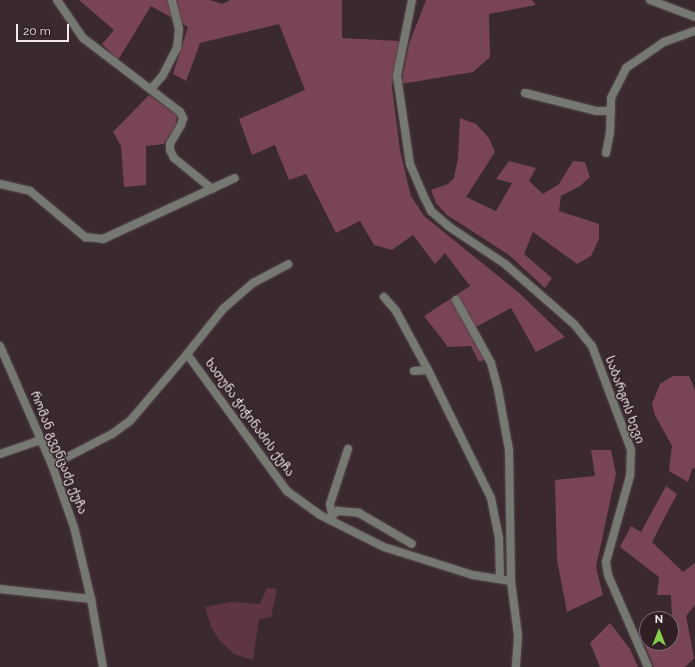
<!DOCTYPE html>
<html>
<head>
<meta charset="utf-8">
<style>
  body { margin:0 }
  #map { position:relative; width:695px; height:667px; overflow:hidden; background:#3a2a2f; font-family:Raleway,"Noto Sans Georgian",sans-serif }
  div>[style] { position:absolute }
  .green>* { inset:0; background:#5f3543 }
  .forest>* { inset:0; background:#794456 }
  .roads { filter:drop-shadow(0 0 1px #58484d) drop-shadow(0 0 1px #58484d) }
  .service>* { height:8px; margin:-4px; padding:0 4px; transform-origin:4px; border-radius:4px; background:#757972 }
  .minor>* { height:8px; margin:-4px; padding:0 4px; transform-origin:4px; border-radius:4px; background:#757972 }
  .tertiary>* { height:8px; margin:-4px; padding:0 4px; transform-origin:4px; border-radius:4px; background:#757972 }
  span { translate:-50% -50%; white-space:nowrap; text-align:center; line-height:1.15; -webkit-text-stroke:3px #302025; paint-order:stroke }
  .street-label { font-size:12px; color:#f3e8eb }
  .north { position:absolute; left:639px; top:611px; width:40px; height:40px; box-sizing:border-box; background:#302025; border:1px solid #7e7074; border-radius:50%; rotate:0deg; font-size:11px; font-weight:700; line-height:16px; text-align:center; color:#f3e8eb }
  .north::after { content:''; display:block; margin:auto; width:14px; height:18px; background:#85cf4d; clip-path:polygon(50% 0,100% 100%,50% 72%,0 100%) }
  .scale { position:absolute; left:16px; top:24px; width:53px; height:18px; box-sizing:border-box; border:2px solid #f3e8eb; border-top:0; padding-left:5px; font-size:12px; line-height:14px; white-space:nowrap; color:#f3e8eb; -webkit-text-stroke:3px #302025; paint-order:stroke }
</style>
</head>
<body>
<div id="map">
  <div class="green">
    <div style="clip-path:polygon(267px 588px,277px 589px,271px 617px,259px 619px,253px 660px,234px 654px,220px 641px,212px 629px,205px 607px,231px 602px,260px 604px)"></div>
  </div>
  <div class="forest">
    <div style="clip-path:polygon(79px 0,210px 0,222px 4px,230px 0,342px 0,342px 38px,399px 41px,392px 87px,400px 151px,411px 196px,424px 216px,518px 292px,565px 337px,536px 352px,511px 308px,476px 327px,491px 354px,484px 360px,479px 362px,471px 346px,448px 347px,424px 316px,470px 286px,445px 253px,435px 264px,413px 235px,392px 250px,374px 245px,360px 221px,336px 233px,306px 174px,289px 180px,275px 145px,252px 155px,239px 119px,305px 90px,279px 24px,200px 43px,186px 81px,173px 74px,188px 27px,151px 6px,118px 60px,102px 44px,114px 30px)"></div>
    <div style="clip-path:polygon(426px 0,532px 0,536px 5px,489px 14px,490px 57px,473px 72px,401px 84px,409px 44px)"></div>
    <div style="clip-path:polygon(149px 95px,177px 115px,176px 125px,164px 144px,146px 146px,146px 185px,124px 187px,121px 146px,113px 132px)"></div>
    <div style="clip-path:polygon(460px 118px,476px 124px,489px 138px,495px 152px,466px 197px,496px 211px,512px 183px,496px 179px,509px 161px,536px 168px,529px 181px,543px 194px,559px 184px,573px 161px,585px 162px,590px 177px,580px 186px,561px 196px,559px 211px,599px 224px,599px 239px,591px 256px,577px 264px,533px 232px,524px 254px,552px 278px,545px 288px,509px 255px,447px 215px,436px 203px,431px 190px,448px 184px,454px 178px,458px 158px)"></div>
    <div style="clip-path:polygon(673px 376px,689px 376px,695px 390px,695px 468px,692px 469px,688px 482px,669px 471px,672px 446px,655px 415px,652px 404px,660px 384px)"></div>
    <div style="clip-path:polygon(591px 450px,611px 450px,616px 474px,596px 567px,603px 595px,567px 612px,557px 560px,555px 480px,595px 476px)"></div>
    <div style="clip-path:polygon(666px 486px,677px 494px,652px 542px,683px 572px,695px 563px,695px 605px,686px 616px,694px 658px,685px 667px,654px 667px,645px 646px,671px 643px,673px 640px,671px 595px,657px 595px,659px 577px,620px 547px,631px 526px,641px 532px)"></div>
    <div style="clip-path:polygon(610px 623px,630px 649px,638px 667px,600px 667px,590px 643px)"></div>
  </div>
  <div class="roads">
    <div class="service">
      <div style="left:151px;top:89px;width:18px;rotate:-49deg"></div>
      <div style="left:163px;top:75px;width:30px;rotate:-63deg"></div>
      <div style="left:177px;top:48px;width:19px;rotate:-84deg"></div>
      <div style="left:179px;top:29px;width:30px;rotate:-104deg"></div>
      <div style="left:384px;top:297px;width:18px;rotate:49deg"></div>
      <div style="left:396px;top:311px;width:67px;rotate:61.5deg"></div>
      <div style="left:456px;top:300px;width:72px;rotate:60.9deg"></div>
      <div style="left:491px;top:363px;width:27px;rotate:75deg"></div>
      <div style="left:498px;top:389px;width:62px;rotate:79.8deg"></div>
      <div style="left:509px;top:450px;width:131px;rotate:89.1deg"></div>
      <div style="left:332px;top:515px;width:11px;rotate:-100deg"></div>
      <div style="left:330px;top:504px;width:58px;rotate:-71.9deg"></div>
      <div style="left:328px;top:519px;width:13px;rotate:-39deg"></div>
      <div style="left:338px;top:511px;width:21px;rotate:5deg"></div>
      <div style="left:359px;top:513px;width:61px;rotate:30.3deg"></div>
    </div>
    <div class="minor">
      <div style="left:57px;top:0;width:46px;rotate:55.6deg"></div>
      <div style="left:83px;top:38px;width:122px;rotate:37.3deg"></div>
      <div style="left:180px;top:112px;width:7px;rotate:63deg"></div>
      <div style="left:183px;top:118px;width:7px;rotate:106deg"></div>
      <div style="left:181px;top:125px;width:22px;rotate:120deg"></div>
      <div style="left:170px;top:144px;width:6px;rotate:90deg"></div>
      <div style="left:170px;top:150px;width:9px;rotate:63deg"></div>
      <div style="left:174px;top:158px;width:49px;rotate:39.2deg"></div>
      <div style="left:412px;top:0;width:77px;rotate:101.2deg"></div>
      <div style="left:397px;top:76px;width:89px;rotate:81.6deg"></div>
      <div style="left:410px;top:164px;width:34px;rotate:67deg"></div>
      <div style="left:423px;top:195px;width:18px;rotate:63deg"></div>
      <div style="left:431px;top:211px;width:23px;rotate:41deg"></div>
      <div style="left:448px;top:226px;width:69px;rotate:33.7deg"></div>
      <div style="left:505px;top:264px;width:91px;rotate:41deg"></div>
      <div style="left:574px;top:324px;width:28px;rotate:51deg"></div>
      <div style="left:592px;top:346px;width:111px;rotate:69.4deg"></div>
      <div style="left:631px;top:450px;width:26px;rotate:92deg"></div>
      <div style="left:630px;top:476px;width:89px;rotate:105.6deg"></div>
      <div style="left:606px;top:562px;width:13px;rotate:81deg"></div>
      <div style="left:608px;top:575px;width:100px;rotate:66.5deg"></div>
      <div style="left:650px;top:0;width:48px;rotate:20.7deg"></div>
      <div style="left:525px;top:93px;width:73px;rotate:14.2deg"></div>
      <div style="left:596px;top:111px;width:15px"></div>
      <div style="left:606px;top:153px;width:21px;rotate:-79deg"></div>
      <div style="left:610px;top:132px;width:34px;rotate:-88deg"></div>
      <div style="left:611px;top:98px;width:34px;rotate:-63deg"></div>
      <div style="left:626px;top:68px;width:46px;rotate:-34.4deg"></div>
      <div style="left:664px;top:42px;width:33px;rotate:-20deg"></div>
      <div style="left:0;top:184px;width:31px;rotate:13deg"></div>
      <div style="left:30px;top:191px;width:72px;rotate:39.9deg"></div>
      <div style="left:85px;top:237px;width:18px;rotate:6deg"></div>
      <div style="left:103px;top:239px;width:145px;rotate:-24.8deg"></div>
      <div style="left:187px;top:354px;width:58px;rotate:-51.3deg"></div>
      <div style="left:223px;top:309px;width:40px;rotate:-41deg"></div>
      <div style="left:253px;top:283px;width:40px;rotate:-28deg"></div>
      <div style="left:414px;top:371px;width:14px;rotate:-4deg"></div>
      <div style="left:428px;top:370px;width:143px;rotate:63.8deg"></div>
      <div style="left:491px;top:498px;width:41px;rotate:78.7deg"></div>
      <div style="left:499px;top:538px;width:41px;rotate:88.6deg"></div>
      <div style="left:0;top:454px;width:43px;rotate:-18.9deg"></div>
      <div style="left:52px;top:465px;width:68px;rotate:-27.3deg"></div>
      <div style="left:112px;top:434px;width:22px;rotate:-36deg"></div>
      <div style="left:130px;top:421px;width:88px;rotate:-49.6deg"></div>
      <div style="left:187px;top:354px;width:170px;rotate:53.9deg"></div>
      <div style="left:287px;top:491px;width:41px;rotate:36deg"></div>
      <div style="left:320px;top:515px;width:72px;rotate:26.6deg"></div>
      <div style="left:384px;top:547px;width:93px;rotate:17.5deg"></div>
      <div style="left:473px;top:575px;width:38px;rotate:9deg"></div>
      <div style="left:511px;top:581px;width:55px;rotate:82.7deg"></div>
      <div style="left:518px;top:636px;width:31px;rotate:94deg"></div>
      <div style="left:0;top:589px;width:92px;rotate:6.3deg"></div>
    </div>
    <div class="tertiary">
      <div style="left:0;top:346px;width:130px;rotate:66.4deg"></div>
      <div style="left:52px;top:465px;width:66px;rotate:70.5deg"></div>
      <div style="left:74px;top:527px;width:74px;rotate:76.7deg"></div>
      <div style="left:91px;top:599px;width:69px;rotate:80deg"></div>
    </div>
  </div>
  <div class="street-label">
    <span style="left:624px;top:400px;rotate:70deg">საბარგოს ხევი</span>
    <span style="left:249px;top:418px;rotate:54deg">ხათუნა ჭიჭინაძის ქუჩა</span>
    <span style="left:58px;top:453px;rotate:68deg">რომან გვენცაძე ქუჩა</span>
  </div>
  <div class="north">N</div>
  <div class="scale">20 m</div>
</div>
</body>
</html>
